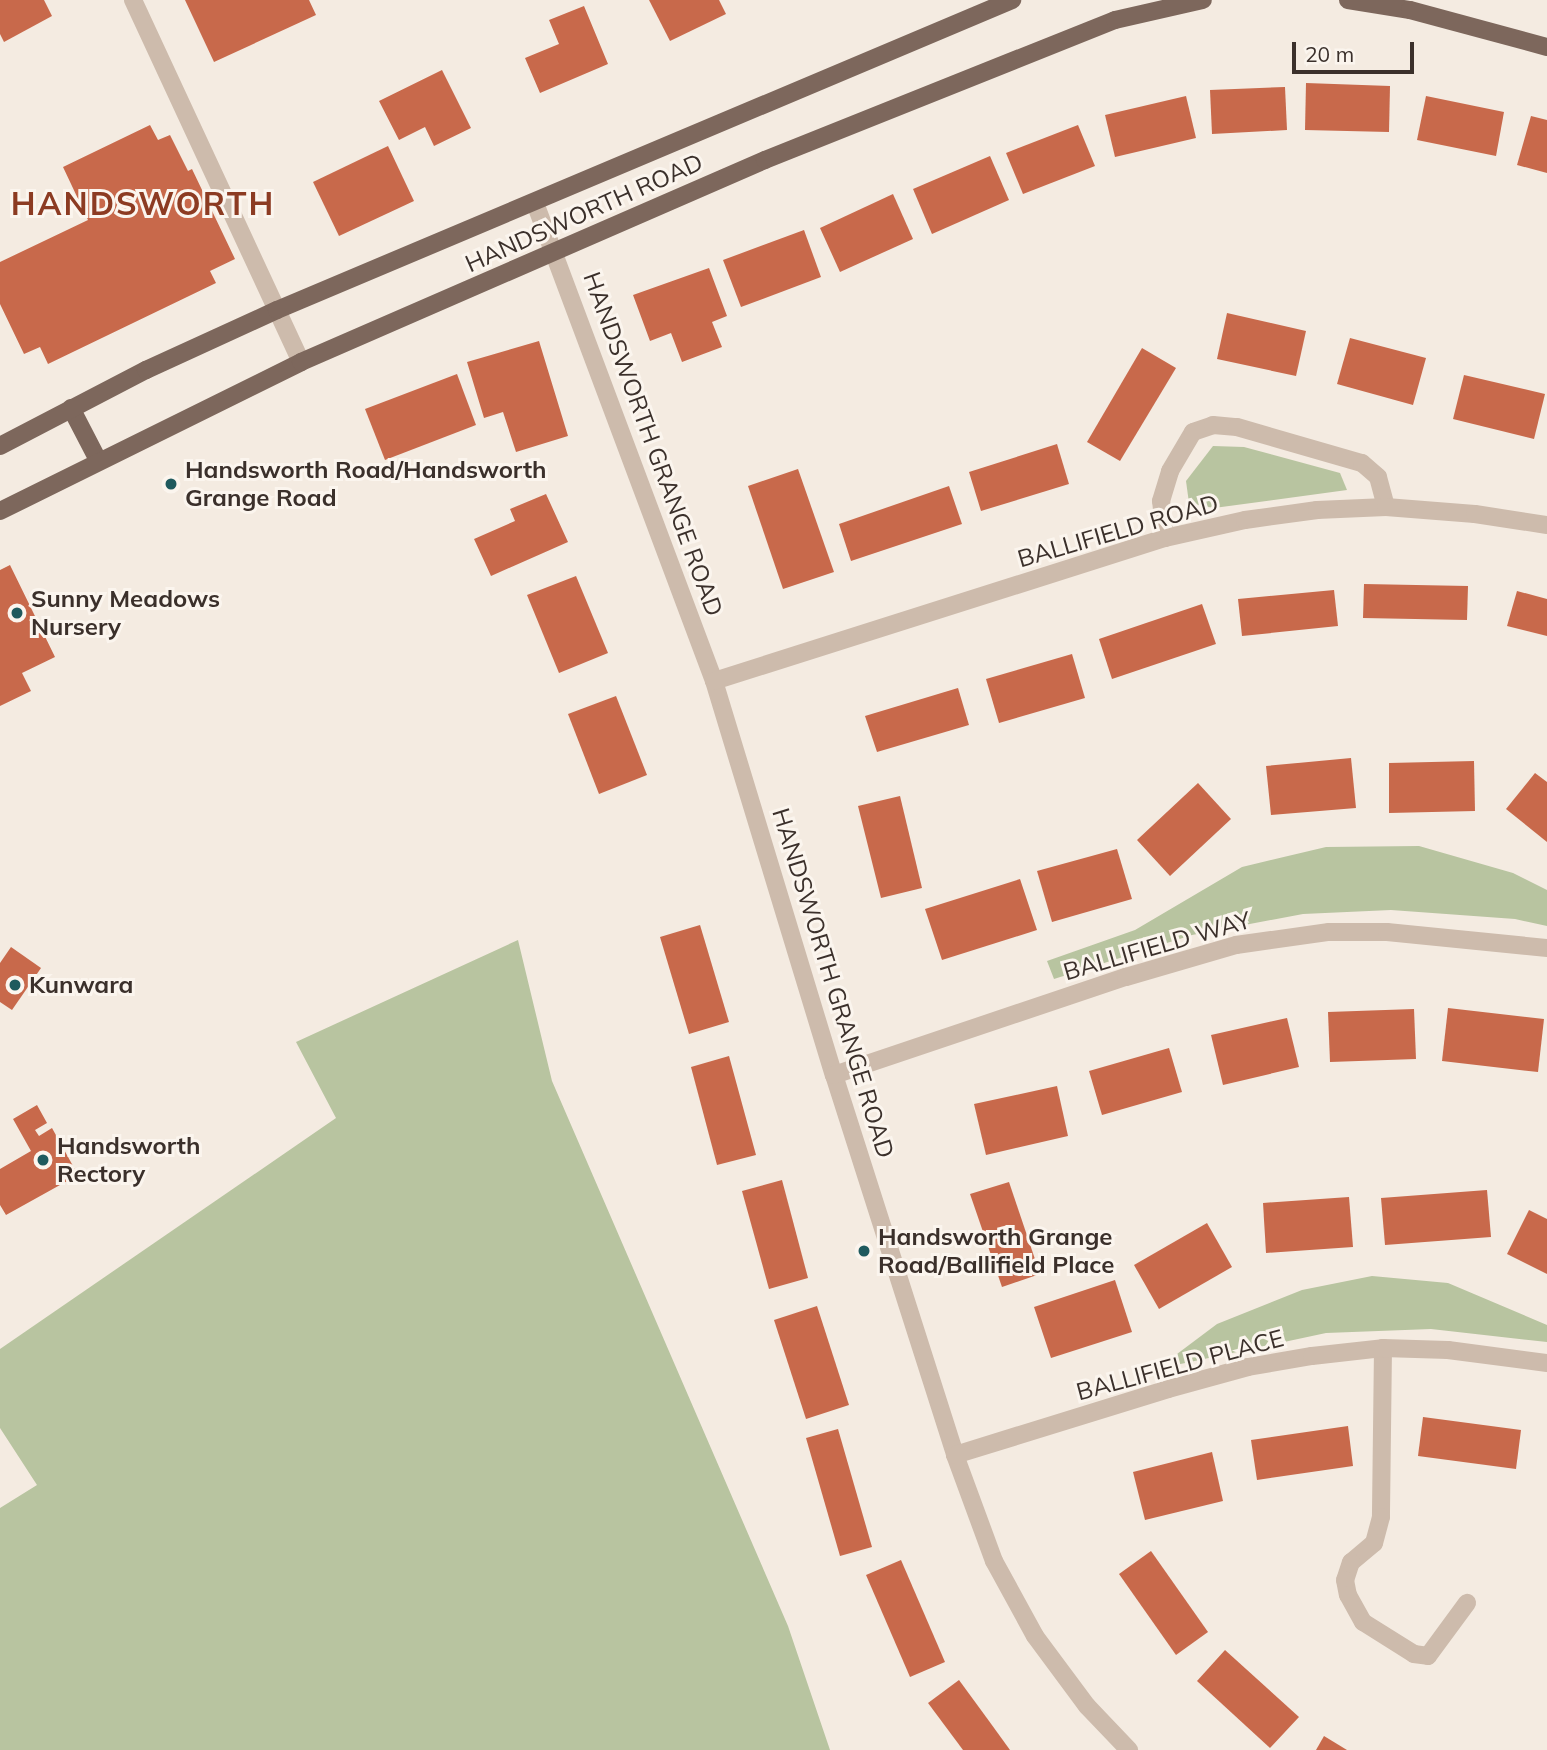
<!DOCTYPE html>
<html>
<head>
<meta charset="utf-8">
<style>
  body { margin:0 }
  #map { position:relative; width:1547px; height:1750px; overflow:hidden; background:#f4ebe1; font-family:Mulish,sans-serif }
  div>[style] { position:absolute }
  .green>* { inset:0; background:#b8c4a0 }
  .building>* { inset:0; background:#c8694b }
  .minor>* { height:18px; margin:-9px; padding:0 9px; transform-origin:9px; border-radius:9px; background:#cdbbac }
  .major>* { height:18px; margin:-9px; padding:0 9px; transform-origin:9px; border-radius:9px; background:#7d675c }
  .dots>* { width:19px; height:19px; translate:-50% -50%; box-sizing:border-box; border:4px solid #fbf5ee; border-radius:50% }
  span { translate:-50% -50%; white-space:nowrap; text-align:center; line-height:1.15; -webkit-text-stroke:6px #fbf5ee; paint-order:stroke }
  .street-label { font-size:24px; color:#3b302b }
  .poi-label { font-size:24px; color:#3b302b; font-weight:700 }
  .left { translate:0 -50%; text-align:left }
  .district-label { font-size:32px; color:#8c3b22; font-weight:700; letter-spacing:2px }
  .scale { position:absolute; left:1292px; top:42px; width:122px; height:32px; box-sizing:border-box; border:4px solid #3b302b; border-top:0; padding-left:9px; font-size:21px; line-height:24px; white-space:nowrap; color:#3b302b; -webkit-text-stroke:5px #fbf5ee; paint-order:stroke }
</style>
</head>
<body>
<div id="map">
  <div class="green">
    <div style="clip-path:polygon(1213px 446px,1244px 447px,1340px 473px,1347px 490px,1214px 508px,1189px 503px,1186px 481px)"></div>
    <div style="clip-path:polygon(1419px 846px,1513px 873px,1547px 890px,1547px 926px,1515px 919px,1391px 910px,1303px 914px,1192px 935px,1054px 979px,1047px 961px,1135px 930px,1242px 867px,1326px 847px)"></div>
    <div style="clip-path:polygon(518px 940px,552px 1081px,788px 1626px,830px 1750px,0 1750px,0 1508px,37px 1485px,0 1428px,0 1349px,336px 1118px,296px 1042px)"></div>
    <div style="clip-path:polygon(1372px 1276px,1448px 1283px,1547px 1325px,1547px 1342px,1431px 1329px,1326px 1333px,1157px 1369px,1217px 1324px,1302px 1290px)"></div>
  </div>
  <div class="building">
    <div style="clip-path:polygon(0 0,44px 0,52px 16px,4px 42px,0 34px)"></div>
    <div style="clip-path:polygon(185px 0,309px 0,316px 15px,214px 62px)"></div>
    <div style="clip-path:polygon(649px 0,719px 0,726px 14px,670px 41px)"></div>
    <div style="clip-path:polygon(584px 6px,608px 64px,540px 93px,525px 58px,559px 44px,549px 20px)"></div>
    <div style="clip-path:polygon(442px 70px,471px 128px,434px 146px,425px 127px,399px 140px,379px 101px)"></div>
    <div style="clip-path:polygon(1306px 83px,1390px 86px,1389px 132px,1305px 130px)"></div>
    <div style="clip-path:polygon(1285px 87px,1287px 130px,1212px 134px,1210px 90px)"></div>
    <div style="clip-path:polygon(1186px 96px,1196px 138px,1115px 157px,1105px 115px)"></div>
    <div style="clip-path:polygon(1426px 96px,1504px 112px,1496px 156px,1417px 140px)"></div>
    <div style="clip-path:polygon(1531px 116px,1547px 120px,1547px 173px,1517px 165px)"></div>
    <div style="clip-path:polygon(150px 125px,158px 140px,170px 135px,188px 171px,192px 169px,235px 259px,210px 271px,216px 283px,48px 364px,40px 347px,24px 354px,0 304px,0 262px,88px 220px,63px 167px)"></div>
    <div style="clip-path:polygon(1078px 125px,1095px 166px,1023px 194px,1006px 153px)"></div>
    <div style="clip-path:polygon(388px 146px,414px 201px,339px 236px,313px 182px)"></div>
    <div style="clip-path:polygon(990px 156px,1009px 200px,932px 234px,913px 189px)"></div>
    <div style="clip-path:polygon(893px 194px,913px 239px,840px 272px,820px 228px)"></div>
    <div style="clip-path:polygon(804px 230px,821px 277px,741px 307px,723px 260px)"></div>
    <div style="clip-path:polygon(709px 268px,727px 316px,712px 322px,722px 347px,682px 362px,671px 333px,650px 341px,633px 295px)"></div>
    <div style="clip-path:polygon(1227px 313px,1306px 331px,1296px 376px,1217px 359px)"></div>
    <div style="clip-path:polygon(1350px 338px,1426px 358px,1413px 405px,1337px 384px)"></div>
    <div style="clip-path:polygon(539px 341px,568px 436px,516px 452px,503px 412px,484px 418px,467px 362px)"></div>
    <div style="clip-path:polygon(1142px 348px,1176px 368px,1120px 461px,1087px 442px)"></div>
    <div style="clip-path:polygon(457px 374px,476px 425px,385px 460px,365px 409px)"></div>
    <div style="clip-path:polygon(1464px 375px,1545px 394px,1534px 439px,1453px 419px)"></div>
    <div style="clip-path:polygon(1057px 444px,1069px 484px,981px 511px,969px 472px)"></div>
    <div style="clip-path:polygon(798px 469px,834px 572px,783px 589px,748px 486px)"></div>
    <div style="clip-path:polygon(949px 486px,962px 524px,851px 561px,839px 524px)"></div>
    <div style="clip-path:polygon(546px 494px,568px 542px,491px 576px,474px 539px,515px 521px,510px 509px)"></div>
    <div style="clip-path:polygon(10px 565px,55px 657px,22px 673px,31px 691px,0 706px,0 570px)"></div>
    <div style="clip-path:polygon(576px 576px,608px 653px,559px 673px,527px 595px)"></div>
    <div style="clip-path:polygon(1364px 584px,1468px 586px,1467px 620px,1363px 618px)"></div>
    <div style="clip-path:polygon(1334px 590px,1338px 626px,1242px 636px,1238px 599px)"></div>
    <div style="clip-path:polygon(1517px 591px,1547px 599px,1547px 636px,1507px 626px)"></div>
    <div style="clip-path:polygon(1202px 604px,1216px 644px,1112px 679px,1099px 639px)"></div>
    <div style="clip-path:polygon(1072px 654px,1085px 698px,999px 723px,986px 679px)"></div>
    <div style="clip-path:polygon(958px 688px,969px 725px,877px 752px,865px 716px)"></div>
    <div style="clip-path:polygon(616px 696px,647px 775px,599px 794px,568px 714px)"></div>
    <div style="clip-path:polygon(1351px 758px,1356px 808px,1271px 815px,1266px 766px)"></div>
    <div style="clip-path:polygon(1474px 761px,1475px 811px,1389px 813px,1389px 763px)"></div>
    <div style="clip-path:polygon(1535px 773px,1547px 782px,1547px 842px,1506px 809px)"></div>
    <div style="clip-path:polygon(1198px 783px,1231px 819px,1170px 876px,1137px 840px)"></div>
    <div style="clip-path:polygon(900px 796px,922px 888px,881px 898px,858px 806px)"></div>
    <div style="clip-path:polygon(1117px 849px,1132px 899px,1052px 922px,1037px 871px)"></div>
    <div style="clip-path:polygon(1020px 879px,1037px 930px,942px 960px,925px 909px)"></div>
    <div style="clip-path:polygon(700px 925px,729px 1022px,689px 1034px,660px 937px)"></div>
    <div style="clip-path:polygon(11px 947px,41px 968px,12px 1010px,0 1002px,0 963px)"></div>
    <div style="clip-path:polygon(1448px 1008px,1544px 1019px,1538px 1072px,1442px 1061px)"></div>
    <div style="clip-path:polygon(1414px 1009px,1416px 1059px,1330px 1062px,1328px 1012px)"></div>
    <div style="clip-path:polygon(1287px 1018px,1299px 1067px,1223px 1085px,1211px 1035px)"></div>
    <div style="clip-path:polygon(1169px 1048px,1182px 1092px,1102px 1115px,1089px 1071px)"></div>
    <div style="clip-path:polygon(729px 1056px,756px 1155px,717px 1165px,691px 1067px)"></div>
    <div style="clip-path:polygon(1057px 1086px,1068px 1136px,986px 1155px,974px 1104px)"></div>
    <div style="clip-path:polygon(37px 1105px,47px 1123px,35px 1130px,39px 1136px,52px 1128px,78px 1175px,6px 1215px,0 1205px,0 1169px,31px 1151px,13px 1119px)"></div>
    <div style="clip-path:polygon(782px 1180px,808px 1278px,769px 1289px,742px 1191px)"></div>
    <div style="clip-path:polygon(1009px 1182px,1040px 1274px,1002px 1287px,970px 1194px)"></div>
    <div style="clip-path:polygon(1487px 1190px,1491px 1237px,1385px 1245px,1381px 1198px)"></div>
    <div style="clip-path:polygon(1349px 1197px,1353px 1247px,1266px 1253px,1263px 1203px)"></div>
    <div style="clip-path:polygon(1529px 1210px,1547px 1219px,1547px 1274px,1507px 1254px)"></div>
    <div style="clip-path:polygon(1207px 1223px,1232px 1267px,1159px 1309px,1134px 1265px)"></div>
    <div style="clip-path:polygon(1115px 1280px,1132px 1332px,1051px 1358px,1034px 1307px)"></div>
    <div style="clip-path:polygon(817px 1306px,849px 1405px,806px 1419px,774px 1320px)"></div>
    <div style="clip-path:polygon(1423px 1417px,1521px 1430px,1516px 1469px,1418px 1456px)"></div>
    <div style="clip-path:polygon(1348px 1426px,1353px 1466px,1257px 1480px,1251px 1440px)"></div>
    <div style="clip-path:polygon(838px 1429px,872px 1547px,840px 1556px,806px 1438px)"></div>
    <div style="clip-path:polygon(1212px 1452px,1223px 1501px,1145px 1520px,1133px 1472px)"></div>
    <div style="clip-path:polygon(1151px 1551px,1208px 1632px,1176px 1655px,1119px 1574px)"></div>
    <div style="clip-path:polygon(901px 1560px,945px 1662px,910px 1677px,866px 1575px)"></div>
    <div style="clip-path:polygon(1225px 1650px,1299px 1717px,1270px 1748px,1197px 1681px)"></div>
    <div style="clip-path:polygon(959px 1680px,989px 1721px,1010px 1750px,963px 1750px,928px 1703px)"></div>
    <div style="clip-path:polygon(1324px 1736px,1347px 1750px,1316px 1750px)"></div>
  </div>
  <div class="minor">
    <div style="left:133px;top:0;width:399px;rotate:65.1deg"></div>
    <div style="left:535px;top:203px;width:510px;rotate:69.47deg"></div>
    <div style="left:714px;top:681px;width:412px;rotate:73.1deg"></div>
    <div style="left:834px;top:1075px;width:399px;rotate:72.3deg"></div>
    <div style="left:955px;top:1455px;width:113px;rotate:69.8deg"></div>
    <div style="left:994px;top:1561px;width:85px;rotate:61.3deg"></div>
    <div style="left:1035px;top:1636px;width:87px;rotate:53.4deg"></div>
    <div style="left:1087px;top:1706px;width:61px;rotate:46.3deg"></div>
    <div style="left:1165px;top:538px;width:37px;rotate:-96deg"></div>
    <div style="left:1161px;top:501px;width:31px;rotate:-73deg"></div>
    <div style="left:1170px;top:471px;width:45px;rotate:-59.5deg"></div>
    <div style="left:1193px;top:432px;width:21px;rotate:-19deg"></div>
    <div style="left:1213px;top:425px;width:24px;rotate:5deg"></div>
    <div style="left:1237px;top:427px;width:130px;rotate:16.1deg"></div>
    <div style="left:1362px;top:463px;width:21px;rotate:41deg"></div>
    <div style="left:1378px;top:477px;width:31px;rotate:75deg"></div>
    <div style="left:714px;top:681px;width:473px;rotate:-17.6deg"></div>
    <div style="left:1165px;top:538px;width:82px;rotate:-12.7deg"></div>
    <div style="left:1245px;top:520px;width:73px;rotate:-7.9deg"></div>
    <div style="left:1317px;top:510px;width:69px;rotate:-2.5deg"></div>
    <div style="left:1386px;top:507px;width:89px;rotate:4.5deg"></div>
    <div style="left:1475px;top:514px;width:73px;rotate:8.7deg"></div>
    <div style="left:834px;top:1075px;width:308px;rotate:-18.6deg"></div>
    <div style="left:1126px;top:977px;width:115px;rotate:-16.2deg"></div>
    <div style="left:1236px;top:945px;width:94px;rotate:-8deg"></div>
    <div style="left:1329px;top:932px;width:58px"></div>
    <div style="left:1387px;top:932px;width:161px;rotate:5.7deg"></div>
    <div style="left:1383px;top:1348px;width:169px;rotate:90.7deg"></div>
    <div style="left:1381px;top:1517px;width:27px;rotate:105deg"></div>
    <div style="left:1374px;top:1543px;width:30px;rotate:140deg"></div>
    <div style="left:1351px;top:1562px;width:19px;rotate:108deg"></div>
    <div style="left:1345px;top:1580px;width:15px;rotate:79deg"></div>
    <div style="left:1348px;top:1595px;width:31px;rotate:61deg"></div>
    <div style="left:1363px;top:1622px;width:60px;rotate:32.1deg"></div>
    <div style="left:1414px;top:1654px;width:14px;rotate:8deg"></div>
    <div style="left:1428px;top:1656px;width:66px;rotate:-53.7deg"></div>
    <div style="left:955px;top:1455px;width:223px;rotate:-17.2deg"></div>
    <div style="left:1168px;top:1389px;width:83px;rotate:-15.4deg"></div>
    <div style="left:1248px;top:1367px;width:65px;rotate:-9.8deg"></div>
    <div style="left:1312px;top:1356px;width:71px;rotate:-6.4deg"></div>
    <div style="left:1383px;top:1348px;width:65px;rotate:1.8deg"></div>
    <div style="left:1448px;top:1350px;width:100px;rotate:7.5deg"></div>
  </div>
  <div class="major">
    <div style="left:1348px;top:0;width:63px;rotate:9.2deg"></div>
    <div style="left:1410px;top:10px;width:142px;rotate:15.1deg"></div>
    <div style="left:71px;top:408px;width:59px;rotate:62.6deg"></div>
    <div style="left:0;top:446px;width:165px;rotate:-27.5deg"></div>
    <div style="left:146px;top:370px;width:144px;rotate:-24.6deg"></div>
    <div style="left:277px;top:310px;width:798px;rotate:-22.87deg"></div>
    <div style="left:0;top:511px;width:336px;rotate:-26.3deg"></div>
    <div style="left:301px;top:362px;width:506px;rotate:-23.53deg"></div>
    <div style="left:765px;top:160px;width:377px;rotate:-21.8deg"></div>
    <div style="left:1115px;top:20px;width:90px;rotate:-12.8deg"></div>
  </div>
  <div class="dots">
    <div style="left:171px;top:484px;background:#1f5a5e"></div>
    <div style="left:17px;top:613px;background:#1f5a5e"></div>
    <div style="left:15px;top:985px;background:#1f5a5e"></div>
    <div style="left:43px;top:1160px;background:#1f5a5e"></div>
    <div style="left:864px;top:1251px;background:#1f5a5e"></div>
  </div>
  <div class="street-label">
    <span style="left:584px;top:213px;rotate:-24deg">HANDSWORTH ROAD</span>
    <span style="left:653px;top:444px;rotate:70deg">HANDSWORTH GRANGE ROAD</span>
    <span style="left:1118px;top:531px;rotate:-16deg">BALLIFIELD ROAD</span>
    <span style="left:1157px;top:946px;rotate:-16deg">BALLIFIELD WAY</span>
    <span style="left:833px;top:983px;rotate:73deg">HANDSWORTH GRANGE ROAD</span>
    <span style="left:1180px;top:1365px;rotate:-15deg">BALLIFIELD PLACE</span>
  </div>
  <div class="poi-label">
    <span class="left" style="left:185px;top:484px">Handsworth Road/Handsworth<br>Grange Road</span>
    <span class="left" style="left:31px;top:613px">Sunny Meadows<br>Nursery</span>
    <span class="left" style="left:29px;top:985px">Kunwara</span>
    <span class="left" style="left:57px;top:1160px">Handsworth<br>Rectory</span>
    <span class="left" style="left:878px;top:1251px">Handsworth Grange<br>Road/Ballifield Place</span>
  </div>
  <div class="district-label">
    <span style="left:143px;top:203px">HANDSWORTH</span>
  </div>
  <div class="scale">20 m</div>
</div>
</body>
</html>
